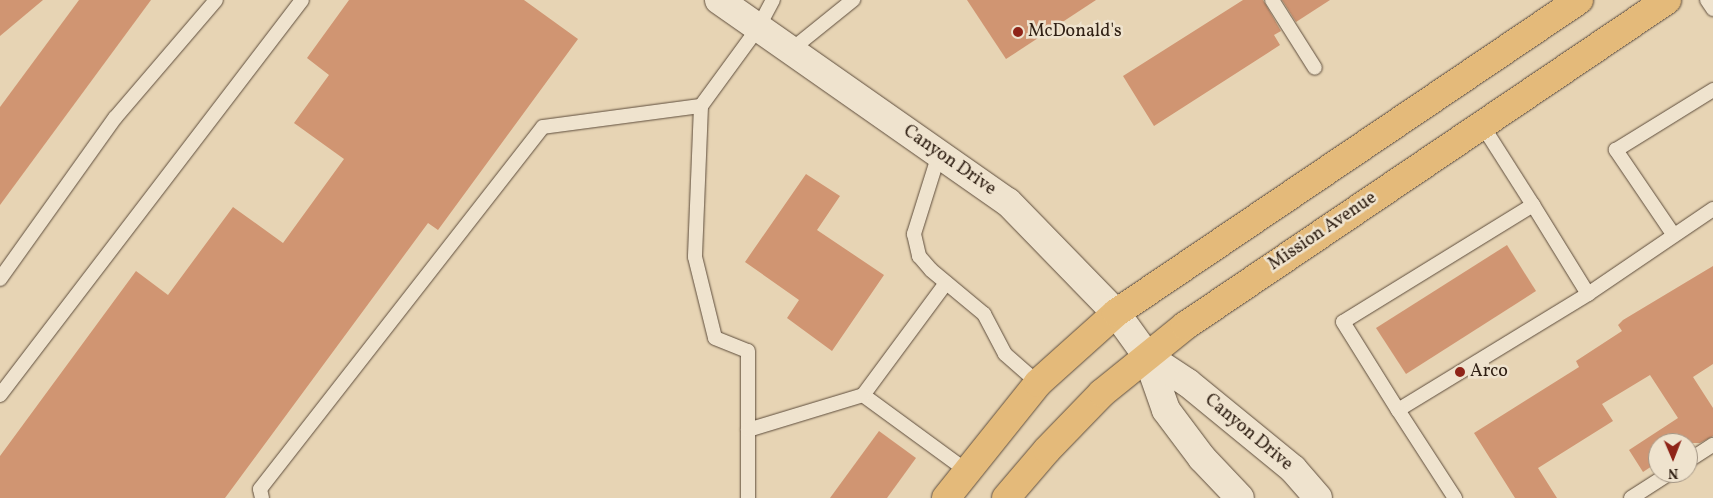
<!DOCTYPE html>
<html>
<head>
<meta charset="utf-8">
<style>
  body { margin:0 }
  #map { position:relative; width:1713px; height:498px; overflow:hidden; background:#e7d4b4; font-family:Vollkorn,serif }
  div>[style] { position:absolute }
  .building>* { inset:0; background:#d09572 }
  .roads { filter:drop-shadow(0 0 1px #5e4d3c) drop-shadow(0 0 1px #5e4d3c) }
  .lane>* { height:14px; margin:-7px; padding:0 7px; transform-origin:7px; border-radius:7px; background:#efe3ce }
  .secondary>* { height:28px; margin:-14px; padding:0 14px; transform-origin:14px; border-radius:14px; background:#efe3ce }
  .primary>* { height:28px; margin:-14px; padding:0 14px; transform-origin:14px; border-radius:14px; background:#e4ba7a }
  .dots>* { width:14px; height:14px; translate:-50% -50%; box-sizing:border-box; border:2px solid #efe3ce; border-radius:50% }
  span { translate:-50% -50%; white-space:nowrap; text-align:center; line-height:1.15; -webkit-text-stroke:5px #efe3ce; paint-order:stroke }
  .poi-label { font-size:18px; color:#302014 }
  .left { translate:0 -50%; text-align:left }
  .street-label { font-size:18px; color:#302014 }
  .north { position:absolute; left:1648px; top:433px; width:50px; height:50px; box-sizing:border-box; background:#efe3ce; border:1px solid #a39584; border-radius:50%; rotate:179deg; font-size:14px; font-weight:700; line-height:20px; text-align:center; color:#302014 }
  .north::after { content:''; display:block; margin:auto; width:18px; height:22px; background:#8f2418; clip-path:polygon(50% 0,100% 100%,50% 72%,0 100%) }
</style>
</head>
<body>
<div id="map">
  <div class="building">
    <div style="clip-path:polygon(0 0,43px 0,0 36px)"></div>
    <div style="clip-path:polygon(79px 0,151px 0,0 205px,0 107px)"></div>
    <div style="clip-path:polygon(349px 0,524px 0,578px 39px,438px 230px,428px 223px,225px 498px,0 498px,0 456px,136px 271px,168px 295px,233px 207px,283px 243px,344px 159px,294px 123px,329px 75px,307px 58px)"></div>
    <div style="clip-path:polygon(967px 0,1096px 0,1006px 59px)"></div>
    <div style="clip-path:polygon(1243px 0,1263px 0,1281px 31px,1274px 35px,1280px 45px,1154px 126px,1123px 76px)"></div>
    <div style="clip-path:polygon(1282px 0,1330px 0,1296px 22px)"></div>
    <div style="clip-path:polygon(806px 174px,840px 196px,817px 230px,884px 275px,832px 351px,787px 318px,799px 300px,745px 262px)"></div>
    <div style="clip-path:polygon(1507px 245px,1536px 291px,1406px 374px,1376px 328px)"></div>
    <div style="clip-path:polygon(1713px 266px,1713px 364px,1693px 377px,1713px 408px,1713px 436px,1700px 443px,1658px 443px,1658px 462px,1643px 472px,1629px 450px,1678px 418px,1650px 375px,1602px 404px,1613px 421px,1538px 468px,1557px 498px,1515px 498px,1474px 433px,1579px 367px,1576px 361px,1622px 331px,1618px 325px,1623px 320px)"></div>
    <div style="clip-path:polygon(879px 431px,916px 458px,887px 498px,830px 498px)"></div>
  </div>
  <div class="roads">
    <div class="lane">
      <div style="left:1272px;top:0;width:80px;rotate:57.7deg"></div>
      <div style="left:1707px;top:0;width:11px;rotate:56deg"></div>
      <div style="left:791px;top:50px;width:80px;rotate:-38.9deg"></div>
      <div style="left:701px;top:106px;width:151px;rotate:92.3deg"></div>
      <div style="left:695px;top:257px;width:83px;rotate:76.1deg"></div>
      <div style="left:715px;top:338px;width:35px;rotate:22deg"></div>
      <div style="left:748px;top:351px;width:147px;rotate:90deg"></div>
      <div style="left:1482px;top:125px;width:95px;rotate:57.5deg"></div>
      <div style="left:939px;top:154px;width:84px;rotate:107.4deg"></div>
      <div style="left:914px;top:234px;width:23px;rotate:77deg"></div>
      <div style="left:919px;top:256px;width:18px;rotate:49deg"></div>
      <div style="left:931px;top:270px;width:69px;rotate:39.7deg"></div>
      <div style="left:984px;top:314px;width:45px;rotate:62.3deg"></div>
      <div style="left:1005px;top:354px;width:44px;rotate:41.3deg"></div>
      <div style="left:1673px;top:234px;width:102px;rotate:-124.2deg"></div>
      <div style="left:1616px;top:150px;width:114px;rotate:-31.7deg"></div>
      <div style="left:0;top:279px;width:198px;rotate:-54.5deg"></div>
      <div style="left:115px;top:118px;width:155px;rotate:-49.4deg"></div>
      <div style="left:946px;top:283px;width:139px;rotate:126.5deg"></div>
      <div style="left:863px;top:395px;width:129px;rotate:36.2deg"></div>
      <div style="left:1588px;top:294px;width:151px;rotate:-34.2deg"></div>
      <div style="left:0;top:395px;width:497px;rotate:-52.6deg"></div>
      <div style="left:1398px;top:410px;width:223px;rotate:-31.4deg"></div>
      <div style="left:1588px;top:294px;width:105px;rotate:-121.7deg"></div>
      <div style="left:1533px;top:205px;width:223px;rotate:148.4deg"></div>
      <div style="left:1343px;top:322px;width:104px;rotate:58deg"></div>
      <div style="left:1398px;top:410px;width:105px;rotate:57.1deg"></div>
      <div style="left:748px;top:430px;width:120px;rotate:-16.9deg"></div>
      <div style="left:1688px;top:461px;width:30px;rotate:-33deg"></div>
      <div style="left:262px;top:498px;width:9px;rotate:-103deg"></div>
      <div style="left:260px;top:489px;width:459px;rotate:-52deg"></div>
      <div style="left:543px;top:127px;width:159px;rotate:-7.6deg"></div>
      <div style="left:701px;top:106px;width:97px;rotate:-53.8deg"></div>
      <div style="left:758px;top:28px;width:32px;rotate:-62deg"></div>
      <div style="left:1631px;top:498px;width:46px;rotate:-32.7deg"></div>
    </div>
    <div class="secondary">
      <div style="left:719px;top:0;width:353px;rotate:35deg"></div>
      <div style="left:1008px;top:202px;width:155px;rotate:45.8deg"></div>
      <div style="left:1116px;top:313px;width:53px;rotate:54.2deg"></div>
      <div style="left:1147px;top:356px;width:57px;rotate:70.6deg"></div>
      <div style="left:1166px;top:410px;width:60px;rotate:53.1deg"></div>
      <div style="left:1202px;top:458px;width:55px;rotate:46.5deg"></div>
      <div style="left:1147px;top:356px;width:49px;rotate:33.4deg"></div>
      <div style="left:1188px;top:383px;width:136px;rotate:39.3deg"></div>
      <div style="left:1293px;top:469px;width:38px;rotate:49deg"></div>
    </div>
    <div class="primary">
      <div style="left:946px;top:498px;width:147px;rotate:-51.3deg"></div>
      <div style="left:1038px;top:383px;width:105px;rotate:-41.9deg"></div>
      <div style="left:1116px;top:313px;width:559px;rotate:-34.06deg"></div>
      <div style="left:1006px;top:498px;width:63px;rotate:-49.5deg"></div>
      <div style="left:1047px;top:450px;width:79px;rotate:-46deg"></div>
      <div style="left:1102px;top:393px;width:107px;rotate:-38.9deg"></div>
      <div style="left:1185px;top:326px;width:582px;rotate:-34.07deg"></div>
    </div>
  </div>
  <div class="dots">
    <div style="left:1018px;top:32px;background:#8f2418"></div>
    <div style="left:1460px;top:372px;background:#8f2418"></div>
  </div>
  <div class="poi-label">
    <span class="left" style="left:1028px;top:32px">McDonald's</span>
    <span class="left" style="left:1470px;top:372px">Arco</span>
  </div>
  <div class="street-label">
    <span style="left:949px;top:161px;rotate:35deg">Canyon Drive</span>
    <span style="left:1323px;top:232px;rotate:-34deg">Mission Avenue</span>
    <span style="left:1248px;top:433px;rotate:40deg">Canyon Drive</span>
  </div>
  <div class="north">N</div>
</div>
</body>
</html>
